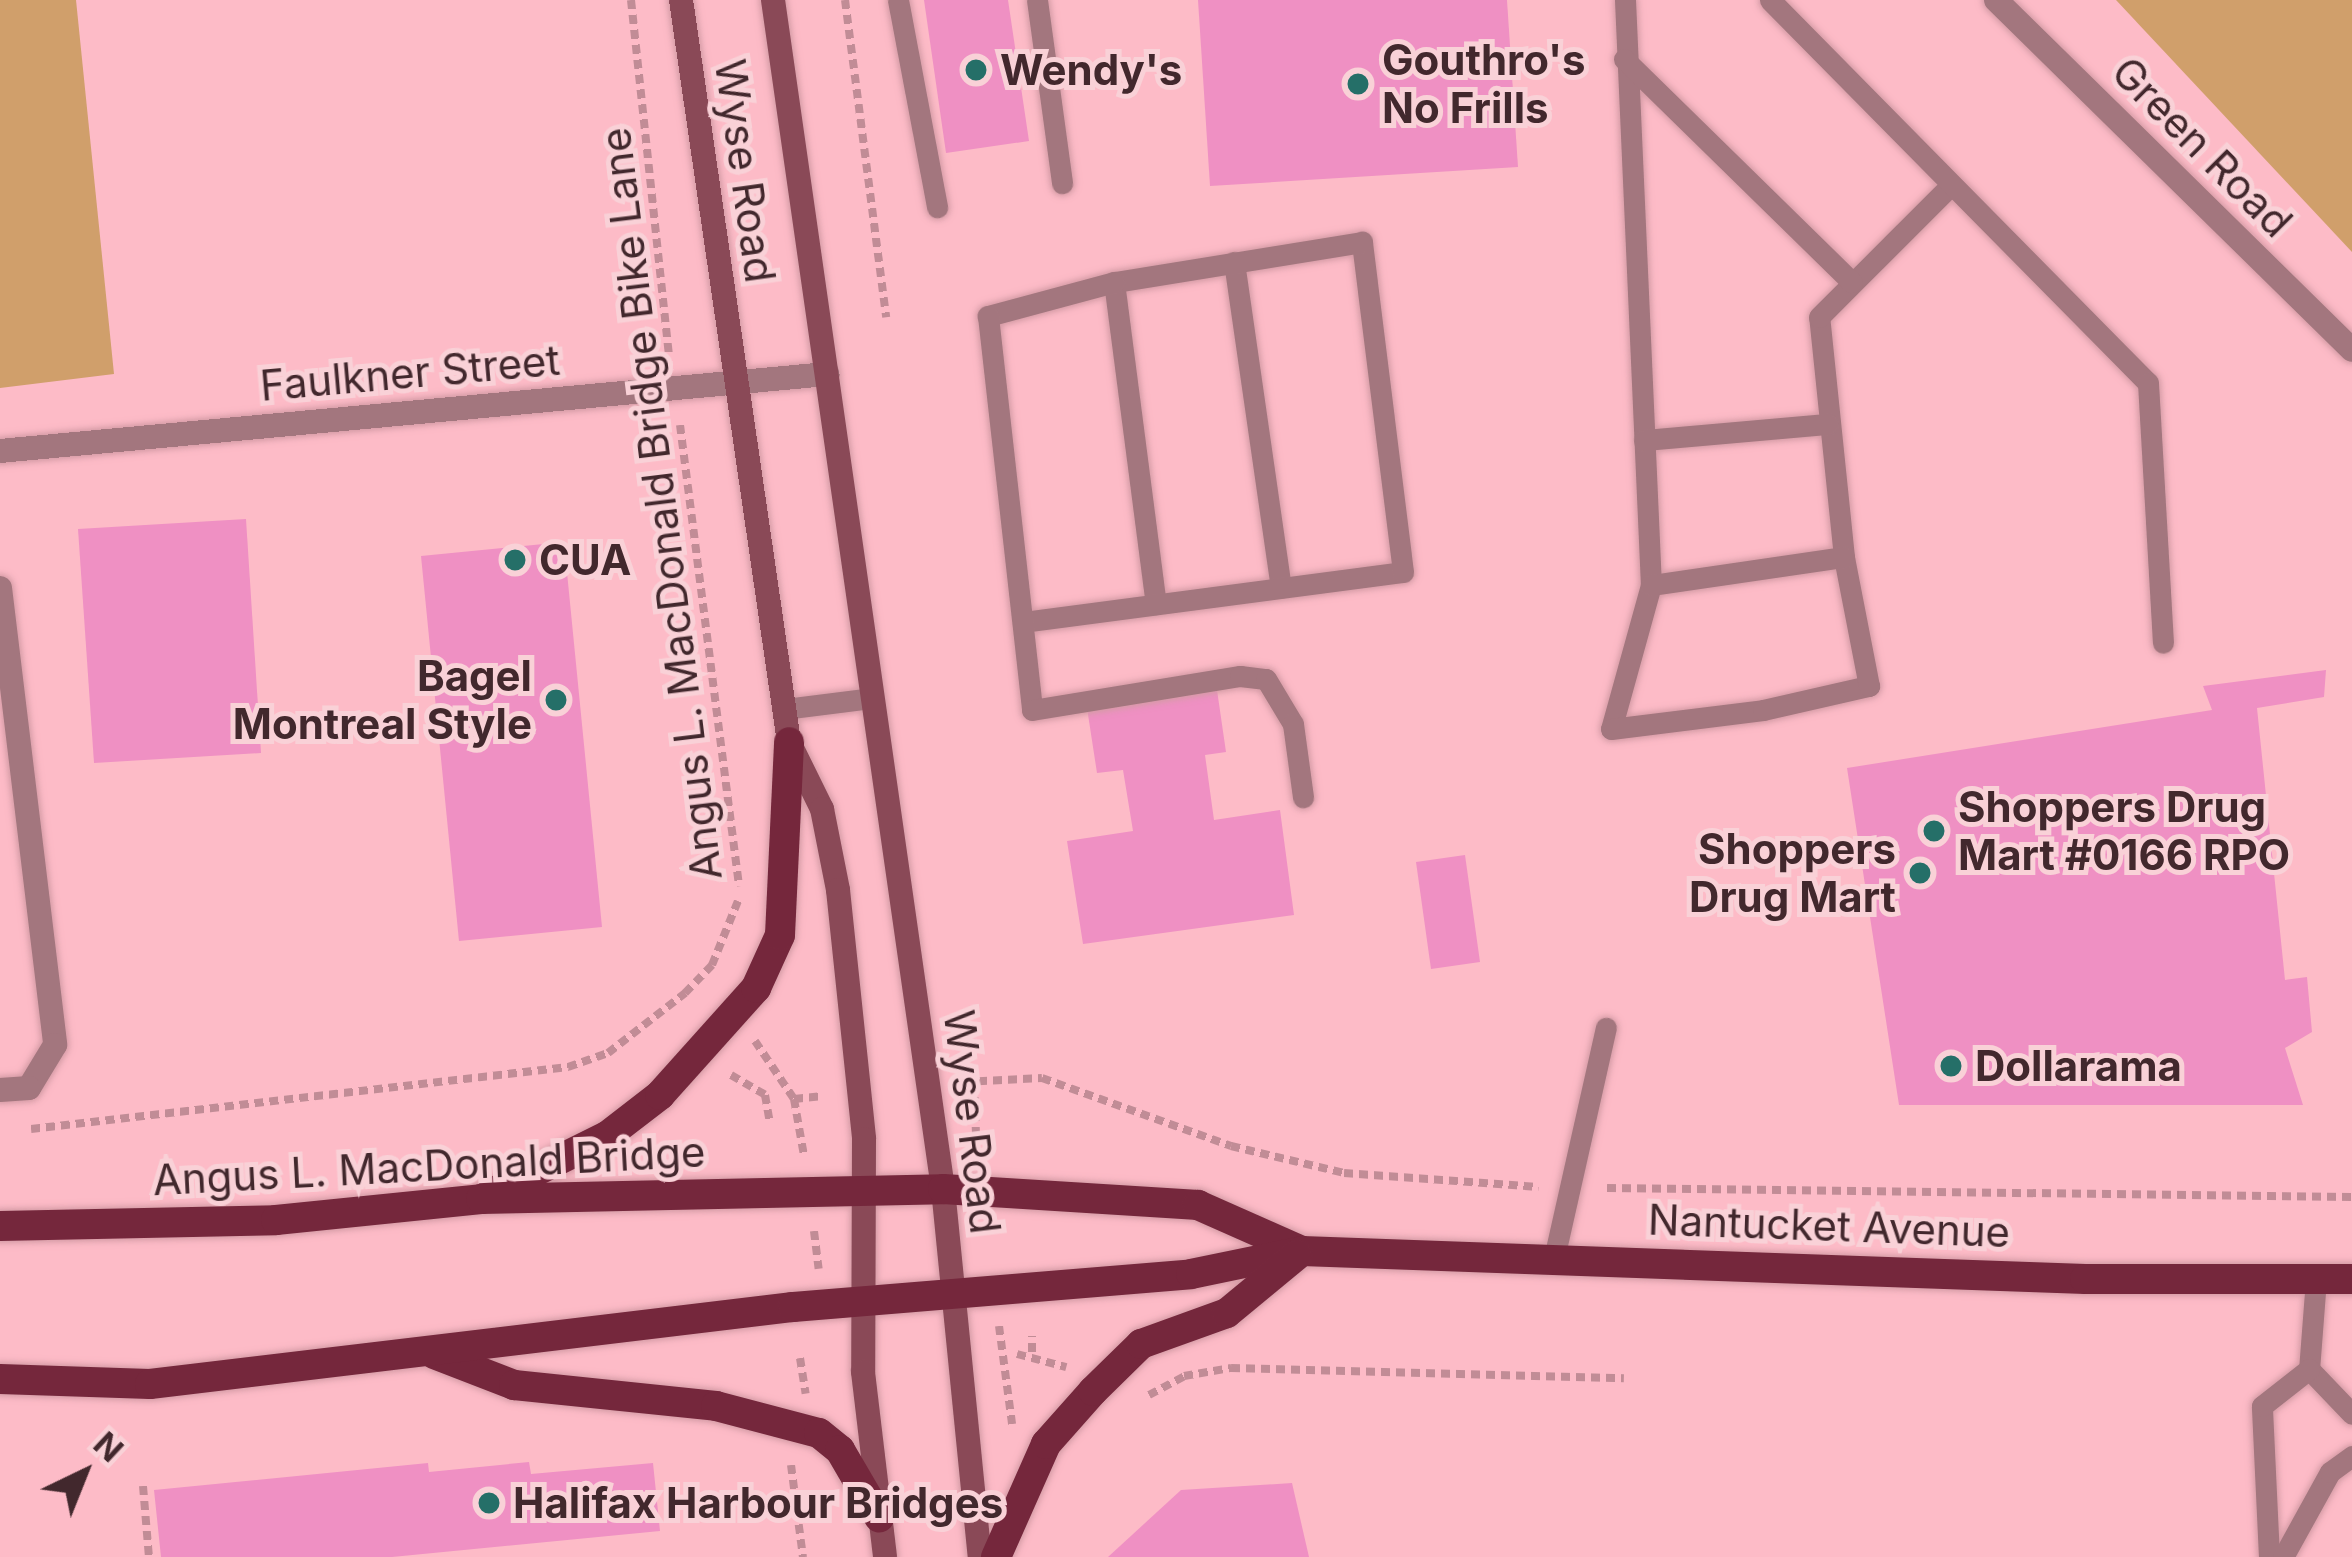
<!DOCTYPE html>
<html>
<head>
<meta charset="utf-8">
<style>
  body { margin:0 }
  #map { position:relative; width:2352px; height:1557px; overflow:hidden; background:#fdbbc7; font-family:Inter,sans-serif }
  div>[style] { position:absolute }
  .green>* { inset:0; background:#d09f6b }
  .building>* { inset:0; background:#ef90c3 }
  .path>* { height:8px; margin-top:-4px; transform-origin:0; background:repeating-linear-gradient(90deg,#c18c96 0 9px,transparent 0 15px) }
  .roads { filter:drop-shadow(0 0 3px #d49ba5) drop-shadow(0 0 3px #d49ba5) }
  .lane>* { height:21px; margin:-10.5px; padding:0 10.5px; transform-origin:10.5px; border-radius:10.5px; background:#a3767e }
  .street>* { height:24px; margin:-12px; padding:0 12px; transform-origin:12px; border-radius:12px; background:#a3767e }
  .secondary>* { height:24px; margin:-12px; padding:0 12px; transform-origin:12px; border-radius:12px; background:#8a4957 }
  .primary>* { height:30px; margin:-15px; padding:0 15px; transform-origin:15px; border-radius:15px; background:#75273c }
  .dots>* { width:33px; height:33px; translate:-50% -50%; box-sizing:border-box; border:6px solid #f9d1d7; border-radius:50% }
  span { translate:-50% -50%; white-space:nowrap; text-align:center; line-height:1.15; -webkit-text-stroke:10px #f9d1d7; paint-order:stroke }
  .poi-label { font-size:42px; color:#42282d; font-weight:700 }
  .left { translate:0 -50%; text-align:left }
  .right { translate:-100% -50%; text-align:right }
  .street-label { font-size:42px; color:#42282d }
  .north { position:absolute; left:24px; top:1413px; width:120px; height:120px; -webkit-text-stroke:9px #f9d1d7; paint-order:stroke; rotate:43deg; font-size:33px; font-weight:700; line-height:48px; text-align:center; color:#42282d }
  .north::after { content:''; display:block; margin:auto; width:42px; height:54px; background:#42282d; clip-path:polygon(50% 0,100% 100%,50% 72%,0 100%) }
</style>
</head>
<body>
<div id="map">
  <div class="green">
    <div style="clip-path:polygon(0 0,76px 0,114px 374px,0 388px)"></div>
    <div style="clip-path:polygon(2116px 0,2352px 0,2352px 252px)"></div>
  </div>
  <div class="building">
    <div style="clip-path:polygon(924px 0,1008px 0,1029px 141px,946px 153px)"></div>
    <div style="clip-path:polygon(1198px 0,1507px 0,1518px 167px,1210px 186px)"></div>
    <div style="clip-path:polygon(246px 519px,261px 753px,94px 763px,78px 529px)"></div>
    <div style="clip-path:polygon(564px 542px,602px 927px,459px 941px,421px 556px)"></div>
    <div style="clip-path:polygon(2326px 670px,2324px 697px,2257px 708px,2285px 980px,2307px 977px,2312px 1032px,2285px 1048px,2303px 1105px,1899px 1105px,1847px 768px,2212px 710px,2203px 686px)"></div>
    <div style="clip-path:polygon(1217px 690px,1226px 752px,1205px 755px,1214px 820px,1280px 810px,1294px 915px,1083px 944px,1067px 841px,1133px 831px,1123px 770px,1097px 773px,1087px 708px)"></div>
    <div style="clip-path:polygon(1465px 855px,1480px 962px,1431px 969px,1416px 862px)"></div>
    <div style="clip-path:polygon(529px 1462px,531px 1474px,653px 1463px,660px 1531px,392px 1557px,161px 1557px,154px 1490px,428px 1463px,429px 1472px)"></div>
    <div style="clip-path:polygon(1292px 1483px,1309px 1557px,1108px 1557px,1181px 1490px)"></div>
  </div>
  <div class="path">
    <div style="left:631px;top:0;width:359px;rotate:83.9deg"></div>
    <div style="left:845px;top:0;width:320px;rotate:82.6deg"></div>
    <div style="left:680px;top:425px;width:465px;rotate:82.7deg"></div>
    <div style="left:755px;top:1041px;width:70px;rotate:56.1deg"></div>
    <div style="left:794px;top:1099px;width:58px;rotate:80deg"></div>
    <div style="left:731px;top:1075px;width:39px;rotate:30deg"></div>
    <div style="left:765px;top:1095px;width:28px;rotate:80deg"></div>
    <div style="left:963px;top:1082px;width:79px;rotate:-2.9deg"></div>
    <div style="left:1042px;top:1078px;width:201px;rotate:19.8deg"></div>
    <div style="left:1231px;top:1146px;width:116px;rotate:13.4deg"></div>
    <div style="left:1344px;top:1173px;width:195px;rotate:4.1deg"></div>
    <div style="left:974px;top:1082px;width:51px;rotate:87.8deg"></div>
    <div style="left:794px;top:1099px;width:29px;rotate:-6deg"></div>
    <div style="left:31px;top:1129px;width:541px;rotate:-6.59deg"></div>
    <div style="left:568px;top:1067px;width:42px;rotate:-19.3deg"></div>
    <div style="left:608px;top:1053px;width:98px;rotate:-37.9deg"></div>
    <div style="left:685px;top:993px;width:39px;rotate:-46deg"></div>
    <div style="left:712px;top:965px;width:69px;rotate:-67.9deg"></div>
    <div style="left:1607px;top:1188px;width:745px;rotate:0.69deg"></div>
    <div style="left:814px;top:1231px;width:38px;rotate:83deg"></div>
    <div style="left:999px;top:1326px;width:99px;rotate:82.4deg"></div>
    <div style="left:1032px;top:1352px;width:16px;rotate:-90deg"></div>
    <div style="left:1017px;top:1354px;width:51px;rotate:14.9deg"></div>
    <div style="left:800px;top:1358px;width:36px;rotate:81deg"></div>
    <div style="left:1149px;top:1395px;width:40px;rotate:-28deg"></div>
    <div style="left:1184px;top:1376px;width:48px;rotate:-9.7deg"></div>
    <div style="left:1231px;top:1368px;width:393px;rotate:1.5deg"></div>
    <div style="left:791px;top:1465px;width:93px;rotate:82.6deg"></div>
    <div style="left:143px;top:1486px;width:71px;rotate:85.2deg"></div>
  </div>
  <div class="roads">
    <div class="lane">
      <div style="left:898px;top:0;width:211px;rotate:79.3deg"></div>
      <div style="left:1037px;top:0;width:185px;rotate:82.2deg"></div>
      <div style="left:1625px;top:0;width:586px;rotate:87.46deg"></div>
      <div style="left:1651px;top:585px;width:149px;rotate:105.5deg"></div>
      <div style="left:1611px;top:729px;width:153px;rotate:-7.1deg"></div>
      <div style="left:1763px;top:710px;width:109px;rotate:-12.8deg"></div>
      <div style="left:1869px;top:686px;width:131px;rotate:-101deg"></div>
      <div style="left:1844px;top:557px;width:241px;rotate:-95.9deg"></div>
      <div style="left:1819px;top:317px;width:184px;rotate:-45deg"></div>
      <div style="left:1770px;top:0;width:538px;rotate:45.38deg"></div>
      <div style="left:2148px;top:383px;width:260px;rotate:86.7deg"></div>
      <div style="left:1624px;top:59px;width:319px;rotate:44.4deg"></div>
      <div style="left:1234px;top:262px;width:329px;rotate:81.8deg"></div>
      <div style="left:1114px;top:282px;width:325px;rotate:82.6deg"></div>
      <div style="left:1644px;top:440px;width:184px;rotate:-5deg"></div>
      <div style="left:1651px;top:585px;width:195px;rotate:-8.3deg"></div>
      <div style="left:1023px;top:622px;width:383px;rotate:-7.5deg"></div>
      <div style="left:1403px;top:572px;width:333px;rotate:-97.1deg"></div>
      <div style="left:1362px;top:242px;width:251px;rotate:170.8deg"></div>
      <div style="left:1114px;top:282px;width:131px;rotate:164.9deg"></div>
      <div style="left:988px;top:316px;width:396px;rotate:83.6deg"></div>
      <div style="left:1032px;top:710px;width:211px;rotate:-9.3deg"></div>
      <div style="left:1240px;top:676px;width:26px;rotate:7deg"></div>
      <div style="left:1266px;top:679px;width:52px;rotate:59deg"></div>
      <div style="left:1293px;top:724px;width:74px;rotate:82.2deg"></div>
      <div style="left:784px;top:709px;width:89px;rotate:-7.1deg"></div>
      <div style="left:1554px;top:1258px;width:236px;rotate:-77.3deg"></div>
      <div style="left:2316px;top:1279px;width:90px;rotate:94.4deg"></div>
      <div style="left:2309px;top:1369px;width:62px;rotate:46.3deg"></div>
      <div style="left:2269px;top:1557px;width:151px;rotate:-92.7deg"></div>
      <div style="left:2262px;top:1406px;width:60px;rotate:-38.2deg"></div>
      <div style="left:2283px;top:1557px;width:97px;rotate:-61.1deg"></div>
      <div style="left:2330px;top:1472px;width:27px;rotate:-36deg"></div>
    </div>
    <div class="street">
      <div style="left:1996px;top:0;width:499px;rotate:44.5deg"></div>
      <div style="left:0;top:451px;width:831px;rotate:-5.32deg"></div>
      <div style="left:0;top:588px;width:460px;rotate:83.1deg"></div>
      <div style="left:55px;top:1045px;width:50px;rotate:121.2deg"></div>
      <div style="left:29px;top:1088px;width:29px;rotate:176deg"></div>
    </div>
    <div class="secondary">
      <div style="left:681px;top:0;width:750px;rotate:81.72deg"></div>
      <div style="left:789px;top:742px;width:75px;rotate:63.8deg"></div>
      <div style="left:822px;top:809px;width:83px;rotate:78.8deg"></div>
      <div style="left:838px;top:890px;width:250px;rotate:84deg"></div>
      <div style="left:864px;top:1139px;width:233px;rotate:90.2deg"></div>
      <div style="left:863px;top:1372px;width:186px;rotate:83.2deg"></div>
      <div style="left:773px;top:0;width:1201px;rotate:81.86deg"></div>
      <div style="left:943px;top:1189px;width:370px;rotate:84.3deg"></div>
    </div>
    <div class="primary">
      <div style="left:490px;top:1194px;width:131px;rotate:-26.4deg"></div>
      <div style="left:607px;top:1136px;width:67px;rotate:-37.7deg"></div>
      <div style="left:660px;top:1095px;width:144px;rotate:-48.1deg"></div>
      <div style="left:756px;top:988px;width:58px;rotate:-65.6deg"></div>
      <div style="left:780px;top:935px;width:193px;rotate:-87.3deg"></div>
      <div style="left:0;top:1226px;width:276px;rotate:-1.2deg"></div>
      <div style="left:276px;top:1220px;width:206px;rotate:-5.8deg"></div>
      <div style="left:481px;top:1199px;width:462px;rotate:-1.2deg"></div>
      <div style="left:943px;top:1189px;width:256px;rotate:3.6deg"></div>
      <div style="left:1198px;top:1205px;width:114px;rotate:23.9deg"></div>
      <div style="left:434px;top:1354px;width:86px;rotate:21.2deg"></div>
      <div style="left:514px;top:1385px;width:203px;rotate:5.9deg"></div>
      <div style="left:716px;top:1406px;width:106px;rotate:14.7deg"></div>
      <div style="left:819px;top:1433px;width:27px;rotate:39deg"></div>
      <div style="left:840px;top:1450px;width:78px;rotate:59.8deg"></div>
      <div style="left:0;top:1379px;width:150px;rotate:1.9deg"></div>
      <div style="left:150px;top:1384px;width:648px;rotate:-6.83deg"></div>
      <div style="left:793px;top:1307px;width:399px;rotate:-4.7deg"></div>
      <div style="left:1191px;top:1274px;width:113px;rotate:-11.7deg"></div>
      <div style="left:1302px;top:1251px;width:784px;rotate:2.05deg"></div>
      <div style="left:2085px;top:1279px;width:267px"></div>
      <div style="left:996px;top:1557px;width:124px;rotate:-66.1deg"></div>
      <div style="left:1046px;top:1444px;width:71px;rotate:-48.4deg"></div>
      <div style="left:1093px;top:1391px;width:67px;rotate:-44.4deg"></div>
      <div style="left:1141px;top:1344px;width:91px;rotate:-19.8deg"></div>
      <div style="left:1227px;top:1313px;width:91px;rotate:-39.6deg"></div>
    </div>
  </div>
  <div class="dots">
    <div style="left:976px;top:70px;background:#256f68"></div>
    <div style="left:1358px;top:84px;background:#256f68"></div>
    <div style="left:515px;top:560px;background:#256f68"></div>
    <div style="left:556px;top:700px;background:#256f68"></div>
    <div style="left:1934px;top:831px;background:#256f68"></div>
    <div style="left:1920px;top:873px;background:#256f68"></div>
    <div style="left:1951px;top:1066px;background:#256f68"></div>
    <div style="left:489px;top:1503px;background:#256f68"></div>
  </div>
  <div class="poi-label">
    <span class="left" style="left:1382px;top:84px">Gouthro's<br>No Frills</span>
    <span class="left" style="left:1000px;top:70px">Wendy's</span>
    <span class="left" style="left:539px;top:560px">CUA</span>
    <span class="right" style="left:532px;top:700px">Bagel<br>Montreal Style</span>
    <span class="left" style="left:1958px;top:831px">Shoppers Drug<br>Mart #0166 RPO</span>
    <span class="right" style="left:1896px;top:873px">Shoppers<br>Drug Mart</span>
    <span class="left" style="left:1975px;top:1066px">Dollarama</span>
    <span class="left" style="left:513px;top:1503px">Halifax Harbour Bridges</span>
  </div>
  <div class="street-label">
    <span style="left:2202px;top:147px;rotate:45deg">Green Road</span>
    <span style="left:745px;top:171px;rotate:82deg">Wyse Road</span>
    <span style="left:410px;top:373px;rotate:-5deg">Faulkner Street</span>
    <span style="left:661px;top:504px;rotate:-97deg">Angus L. MacDonald Bridge Bike Lane</span>
    <span style="left:972px;top:1122px;rotate:83deg">Wyse Road</span>
    <span style="left:429px;top:1166px;rotate:-3deg">Angus L. MacDonald Bridge</span>
    <span style="left:1829px;top:1226px;rotate:2deg">Nantucket Avenue</span>
  </div>
  <div class="north">N</div>
</div>
</body>
</html>
